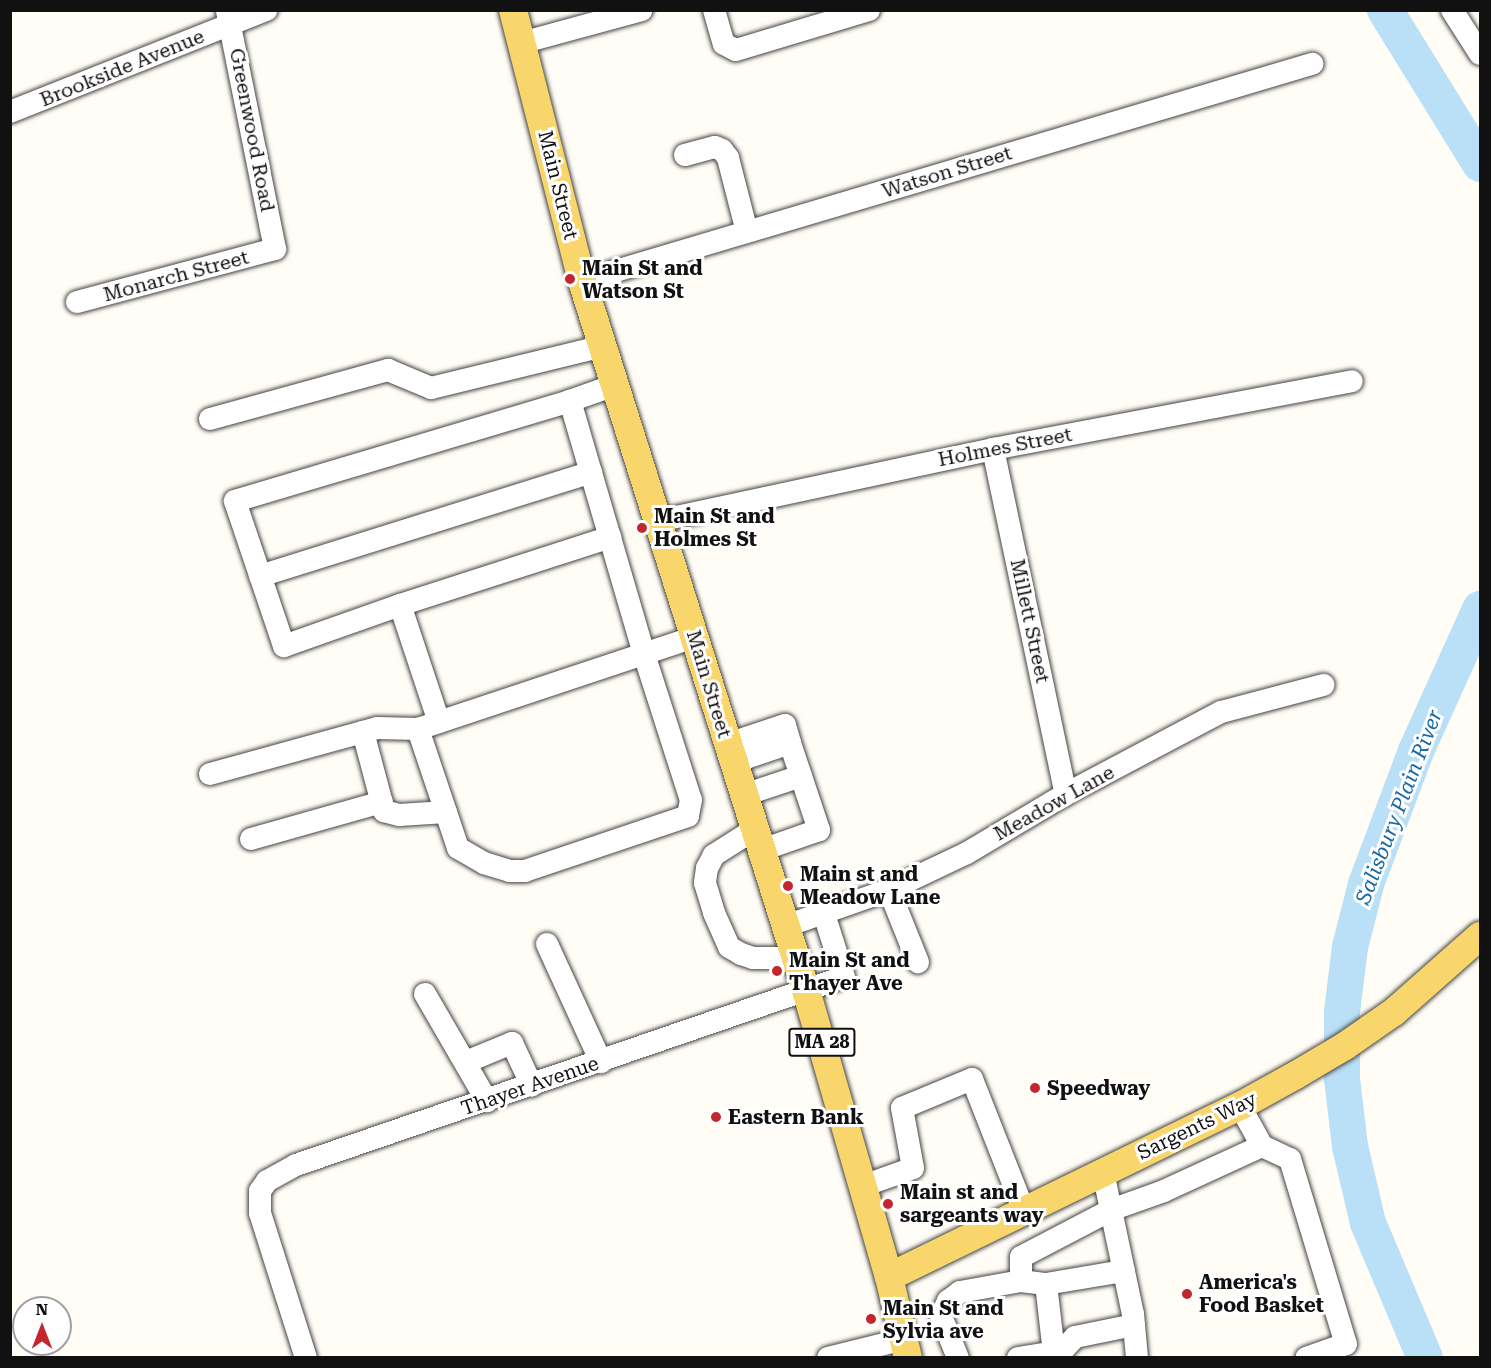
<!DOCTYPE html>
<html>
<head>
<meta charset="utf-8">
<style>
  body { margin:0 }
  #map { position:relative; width:1491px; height:1368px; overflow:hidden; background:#fffdf5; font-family:"Roboto Serif",serif }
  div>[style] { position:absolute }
  .river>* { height:36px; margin:-18px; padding:0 18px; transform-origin:18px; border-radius:18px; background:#b9e0f7 }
  .roads { filter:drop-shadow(0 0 2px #444) drop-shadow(0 0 2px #444) }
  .minor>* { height:22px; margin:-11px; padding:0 11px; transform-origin:11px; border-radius:11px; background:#fff }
  .major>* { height:28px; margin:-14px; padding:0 14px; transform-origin:14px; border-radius:14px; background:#f9d66b }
  .dots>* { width:16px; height:16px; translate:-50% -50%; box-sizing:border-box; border:3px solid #fff; border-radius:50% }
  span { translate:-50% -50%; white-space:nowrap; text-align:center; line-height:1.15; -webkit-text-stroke:6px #fff; paint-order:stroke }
  .shield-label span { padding:2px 4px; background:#fff; border:2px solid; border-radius:4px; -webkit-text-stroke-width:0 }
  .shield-label { font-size:18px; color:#111; font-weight:700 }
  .street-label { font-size:20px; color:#111 }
  .poi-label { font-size:20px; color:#111; font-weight:700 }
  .left { translate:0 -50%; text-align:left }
  .water-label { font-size:21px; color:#1768a6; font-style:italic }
  .frame { position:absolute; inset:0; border:12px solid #111; pointer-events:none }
  .north { position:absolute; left:12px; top:1296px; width:60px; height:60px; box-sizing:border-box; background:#fff; border:2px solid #a0a0a0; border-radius:50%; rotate:0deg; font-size:16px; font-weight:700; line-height:24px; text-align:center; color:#111 }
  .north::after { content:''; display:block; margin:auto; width:21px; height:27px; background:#c4262e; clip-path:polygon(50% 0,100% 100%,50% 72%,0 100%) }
</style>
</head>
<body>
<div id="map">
  <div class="river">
    <div style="left:1385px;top:10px;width:181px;rotate:58.3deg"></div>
    <div style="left:1425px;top:1358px;width:147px;rotate:-112.9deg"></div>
    <div style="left:1368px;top:1223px;width:79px;rotate:-103.2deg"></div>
    <div style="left:1350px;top:1146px;width:67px;rotate:-96.8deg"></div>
    <div style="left:1342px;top:1079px;width:67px;rotate:-90deg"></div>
    <div style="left:1342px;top:1012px;width:65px;rotate:-83deg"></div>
    <div style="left:1350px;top:947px;width:65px;rotate:-75.7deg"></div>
    <div style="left:1366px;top:884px;width:142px;rotate:-69.4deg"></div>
    <div style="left:1416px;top:751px;width:156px;rotate:-65.7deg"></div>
  </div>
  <div class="roads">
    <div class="minor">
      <div style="left:714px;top:10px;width:35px;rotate:74deg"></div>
      <div style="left:724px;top:44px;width:13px;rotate:27deg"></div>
      <div style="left:736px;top:50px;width:139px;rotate:-16.7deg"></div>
      <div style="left:1452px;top:10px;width:52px;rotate:57.5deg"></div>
      <div style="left:521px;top:43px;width:125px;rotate:-15.3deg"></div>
      <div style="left:10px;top:112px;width:276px;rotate:-21.7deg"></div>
      <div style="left:685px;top:155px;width:31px;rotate:-15deg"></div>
      <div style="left:715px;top:147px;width:8px;rotate:23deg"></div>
      <div style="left:722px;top:150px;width:10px;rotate:53deg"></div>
      <div style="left:728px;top:158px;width:76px;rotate:75.6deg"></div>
      <div style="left:582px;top:281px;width:762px;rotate:-16.56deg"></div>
      <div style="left:77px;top:302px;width:205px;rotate:-15deg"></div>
      <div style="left:275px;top:249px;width:244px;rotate:-101.4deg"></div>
      <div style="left:570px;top:401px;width:48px;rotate:-19.6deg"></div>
      <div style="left:210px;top:419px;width:185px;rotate:-15.4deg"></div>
      <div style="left:388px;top:370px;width:47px;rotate:22.7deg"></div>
      <div style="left:431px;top:388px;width:177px;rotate:-13.7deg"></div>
      <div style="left:993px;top:449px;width:353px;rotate:78.1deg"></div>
      <div style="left:658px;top:521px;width:343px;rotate:-12.1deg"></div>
      <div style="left:993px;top:449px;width:365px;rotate:-10.7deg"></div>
      <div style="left:260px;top:576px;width:347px;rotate:-17.4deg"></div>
      <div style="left:400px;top:605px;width:123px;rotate:160.5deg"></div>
      <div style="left:284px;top:646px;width:153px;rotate:-108.7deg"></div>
      <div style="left:235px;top:501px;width:350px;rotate:-16.6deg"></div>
      <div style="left:570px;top:401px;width:264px;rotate:73.7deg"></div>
      <div style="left:644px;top:654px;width:153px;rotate:72.2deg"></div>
      <div style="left:691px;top:800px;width:16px;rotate:101deg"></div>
      <div style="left:688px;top:816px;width:172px;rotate:161.4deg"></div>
      <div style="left:525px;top:871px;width:15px;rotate:180deg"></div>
      <div style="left:510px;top:871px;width:27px;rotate:-163deg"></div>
      <div style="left:484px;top:863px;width:30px;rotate:-150deg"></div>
      <div style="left:458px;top:848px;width:126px;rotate:-108.6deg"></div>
      <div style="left:439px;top:722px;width:123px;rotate:-108.4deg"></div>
      <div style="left:400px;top:605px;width:221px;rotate:-17.9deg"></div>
      <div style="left:363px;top:732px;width:82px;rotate:75.1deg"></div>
      <div style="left:384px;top:811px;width:16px;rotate:15deg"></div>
      <div style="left:399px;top:815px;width:47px;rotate:-3.7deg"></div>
      <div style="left:728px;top:744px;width:60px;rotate:-18.4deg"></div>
      <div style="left:785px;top:725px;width:19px;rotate:74deg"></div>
      <div style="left:734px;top:762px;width:59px;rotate:-18.7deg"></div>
      <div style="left:790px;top:743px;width:92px;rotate:71.6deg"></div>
      <div style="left:819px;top:830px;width:60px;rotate:160.7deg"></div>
      <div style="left:210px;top:774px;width:173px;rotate:-15.4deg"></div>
      <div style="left:377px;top:728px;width:41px;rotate:1.4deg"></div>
      <div style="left:418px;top:729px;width:292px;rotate:-18.4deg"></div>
      <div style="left:744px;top:795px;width:60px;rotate:-18.4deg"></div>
      <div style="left:755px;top:829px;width:49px;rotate:147.6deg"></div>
      <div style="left:714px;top:855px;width:15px;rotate:118deg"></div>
      <div style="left:707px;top:868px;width:15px;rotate:98deg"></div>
      <div style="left:705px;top:883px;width:31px;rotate:73deg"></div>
      <div style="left:714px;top:913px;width:37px;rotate:66deg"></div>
      <div style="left:729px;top:947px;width:14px;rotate:30deg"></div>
      <div style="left:741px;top:954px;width:13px;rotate:18deg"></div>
      <div style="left:753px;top:958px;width:43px"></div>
      <div style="left:251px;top:839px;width:136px;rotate:-15.8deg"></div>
      <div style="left:889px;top:890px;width:78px;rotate:68.1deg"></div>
      <div style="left:786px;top:926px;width:109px;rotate:-19.3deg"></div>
      <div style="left:889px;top:890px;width:86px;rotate:-25.4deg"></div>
      <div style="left:967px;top:853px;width:115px;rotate:-30.8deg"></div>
      <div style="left:1066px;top:794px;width:175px;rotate:-27.9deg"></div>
      <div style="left:1221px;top:712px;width:106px;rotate:-14.8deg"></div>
      <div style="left:547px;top:944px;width:130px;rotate:65.4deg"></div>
      <div style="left:425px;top:994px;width:124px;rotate:59.9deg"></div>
      <div style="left:466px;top:1062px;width:50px;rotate:-22.4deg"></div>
      <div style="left:512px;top:1043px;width:47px;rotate:65.1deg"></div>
      <div style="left:1240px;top:1106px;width:46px;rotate:61.2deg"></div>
      <div style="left:1262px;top:1146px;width:31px;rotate:25deg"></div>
      <div style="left:1290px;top:1159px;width:193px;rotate:73.2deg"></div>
      <div style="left:1346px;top:1344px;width:42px;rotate:160.7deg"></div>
      <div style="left:1103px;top:1172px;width:145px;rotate:78.1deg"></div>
      <div style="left:1133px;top:1314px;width:44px;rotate:84.8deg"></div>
      <div style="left:863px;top:1186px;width:53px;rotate:-19.8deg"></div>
      <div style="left:913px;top:1168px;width:61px;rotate:-100.4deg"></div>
      <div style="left:902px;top:1108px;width:76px;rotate:-22.5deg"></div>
      <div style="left:972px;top:1079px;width:142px;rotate:68.5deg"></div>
      <div style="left:1021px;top:1281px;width:24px;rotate:-90deg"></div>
      <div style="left:1021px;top:1257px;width:102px;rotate:-27.6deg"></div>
      <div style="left:1111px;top:1210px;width:56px;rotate:-19.7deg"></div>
      <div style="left:1164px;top:1191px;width:108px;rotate:-24.7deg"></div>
      <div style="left:1046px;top:1284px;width:69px;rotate:83.4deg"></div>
      <div style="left:306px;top:1358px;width:152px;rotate:-107.6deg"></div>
      <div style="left:260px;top:1213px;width:22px;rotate:-90deg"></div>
      <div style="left:260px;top:1191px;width:12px;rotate:-55deg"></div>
      <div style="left:267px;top:1181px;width:33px;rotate:-29deg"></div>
      <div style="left:296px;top:1165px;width:579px;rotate:-18.94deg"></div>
      <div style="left:844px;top:977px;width:66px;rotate:-107.6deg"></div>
      <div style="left:828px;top:1358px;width:78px;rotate:-14deg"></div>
      <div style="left:958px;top:1358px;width:45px;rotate:-112deg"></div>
      <div style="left:941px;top:1316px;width:17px;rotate:-65deg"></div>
      <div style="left:948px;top:1301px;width:15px;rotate:-37deg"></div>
      <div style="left:960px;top:1292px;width:62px;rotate:-10.2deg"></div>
      <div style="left:1021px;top:1281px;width:25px;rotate:7deg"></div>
      <div style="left:1046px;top:1284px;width:79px;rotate:-9.5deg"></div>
      <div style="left:1018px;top:1358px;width:45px;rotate:-9deg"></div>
      <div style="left:1062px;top:1351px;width:19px;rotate:-47deg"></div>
      <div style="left:1075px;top:1337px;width:60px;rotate:-11.5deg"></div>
    </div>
    <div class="major">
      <div style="left:513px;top:10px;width:280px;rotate:75.7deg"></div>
      <div style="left:582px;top:281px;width:744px;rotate:72.47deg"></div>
      <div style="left:806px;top:990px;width:299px;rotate:73.9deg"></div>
      <div style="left:889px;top:1277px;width:83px;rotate:76.8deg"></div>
      <div style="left:889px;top:1277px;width:390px;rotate:-26deg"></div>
      <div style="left:1240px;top:1106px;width:64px;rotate:-29deg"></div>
      <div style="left:1296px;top:1075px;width:57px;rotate:-30.6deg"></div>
      <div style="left:1345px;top:1046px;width:60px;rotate:-34.8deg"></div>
      <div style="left:1394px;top:1012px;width:115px;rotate:-41.5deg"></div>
    </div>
  </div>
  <div class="dots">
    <div style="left:570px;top:279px;background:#c4262e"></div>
    <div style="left:642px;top:528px;background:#c4262e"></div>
    <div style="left:788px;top:886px;background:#c4262e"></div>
    <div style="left:777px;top:971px;background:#c4262e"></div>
    <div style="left:1035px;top:1088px;background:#c4262e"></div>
    <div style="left:716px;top:1117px;background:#c4262e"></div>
    <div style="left:888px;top:1204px;background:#c4262e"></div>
    <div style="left:1187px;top:1294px;background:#c4262e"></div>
    <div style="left:871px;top:1319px;background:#c4262e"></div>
  </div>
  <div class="shield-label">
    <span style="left:822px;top:1042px">MA 28</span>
  </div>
  <div class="street-label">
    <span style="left:122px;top:68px;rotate:-22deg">Brookside Avenue</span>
    <span style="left:252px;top:130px;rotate:79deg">Greenwood Road</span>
    <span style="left:947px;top:172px;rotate:-17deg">Watson Street</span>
    <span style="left:558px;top:185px;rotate:76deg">Main Street</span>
    <span style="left:176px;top:276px;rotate:-15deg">Monarch Street</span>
    <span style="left:1005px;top:447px;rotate:-11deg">Holmes Street</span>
    <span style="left:1030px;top:621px;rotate:78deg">Millett Street</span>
    <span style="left:709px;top:684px;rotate:73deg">Main Street</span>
    <span style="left:1054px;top:803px;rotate:-29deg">Meadow Lane</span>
    <span style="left:530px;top:1086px;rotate:-19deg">Thayer Avenue</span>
    <span style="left:1197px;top:1126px;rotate:-26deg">Sargents Way</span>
  </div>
  <div class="poi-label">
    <span class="left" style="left:582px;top:280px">Main St and<br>Watson St</span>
    <span class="left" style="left:654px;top:528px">Main St and<br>Holmes St</span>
    <span class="left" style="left:800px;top:886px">Main st and<br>Meadow Lane</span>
    <span class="left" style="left:789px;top:972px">Main St and<br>Thayer Ave</span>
    <span class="left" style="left:1047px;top:1088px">Speedway</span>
    <span class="left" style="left:728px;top:1117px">Eastern Bank</span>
    <span class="left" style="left:900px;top:1204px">Main st and<br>sargeants way</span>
    <span class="left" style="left:1199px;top:1294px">America's<br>Food Basket</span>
    <span class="left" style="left:883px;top:1320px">Main St and<br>Sylvia ave</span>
  </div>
  <div class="water-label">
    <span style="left:1399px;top:807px;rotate:-69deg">Salisbury Plain River</span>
  </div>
  <div class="frame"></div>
  <div class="north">N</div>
</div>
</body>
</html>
